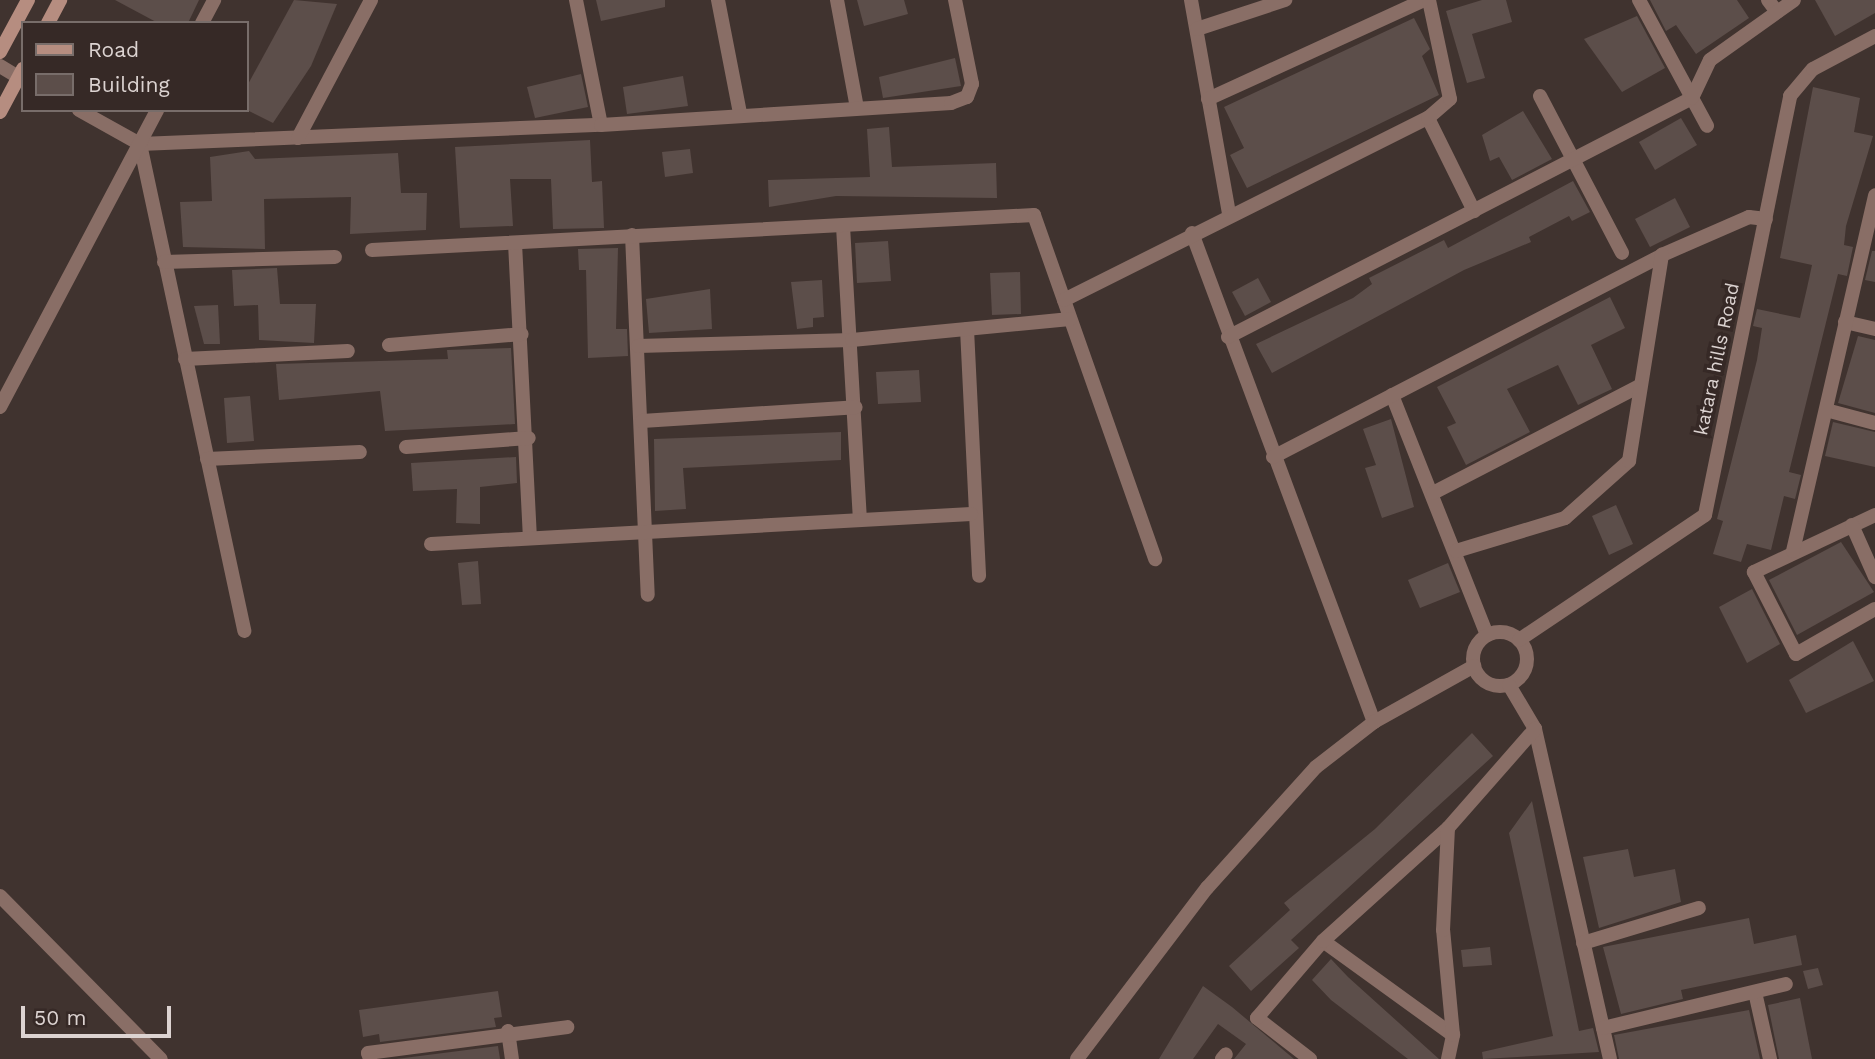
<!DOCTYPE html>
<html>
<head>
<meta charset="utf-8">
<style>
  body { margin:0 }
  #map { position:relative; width:1875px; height:1059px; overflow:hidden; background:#40332f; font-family:"Work Sans",sans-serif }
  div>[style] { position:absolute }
  .building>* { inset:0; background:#5c4e4a }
  .street>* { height:14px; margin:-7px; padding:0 7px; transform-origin:7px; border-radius:7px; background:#896e66 }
  .street>.ring { margin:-7px; padding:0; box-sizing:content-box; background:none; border:14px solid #896e66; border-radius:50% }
  .secondary>* { height:14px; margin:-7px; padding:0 7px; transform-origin:7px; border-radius:7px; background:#b68d80 }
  span { translate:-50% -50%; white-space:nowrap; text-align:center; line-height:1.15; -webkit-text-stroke:7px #362926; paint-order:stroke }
  .street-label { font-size:19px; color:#dcd3d1 }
  .legend { position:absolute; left:21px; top:21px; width:228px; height:91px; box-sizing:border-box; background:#362926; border:2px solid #786d6a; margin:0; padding:9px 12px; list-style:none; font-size:21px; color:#dcd3d1 }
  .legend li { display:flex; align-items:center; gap:14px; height:35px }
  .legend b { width:35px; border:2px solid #786d6a }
  .scale { position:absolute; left:21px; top:1006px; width:150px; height:32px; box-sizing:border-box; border:4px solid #dcd3d1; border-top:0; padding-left:9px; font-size:21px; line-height:24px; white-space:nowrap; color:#dcd3d1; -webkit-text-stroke:5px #362926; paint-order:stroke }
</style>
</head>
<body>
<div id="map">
  <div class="building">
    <div style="clip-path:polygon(115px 0,199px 0,188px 23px,158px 23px)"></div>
    <div style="clip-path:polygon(294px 0,337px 4px,311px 66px,273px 123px,247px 110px,247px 86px)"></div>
    <div style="clip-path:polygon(596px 0,665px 0,665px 7px,601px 21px)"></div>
    <div style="clip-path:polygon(857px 0,904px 0,908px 14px,864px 26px)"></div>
    <div style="clip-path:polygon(1482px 0,1506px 0,1512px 22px,1472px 34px,1485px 78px,1467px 83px,1446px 11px)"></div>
    <div style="clip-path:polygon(1650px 0,1737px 0,1749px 18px,1696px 54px,1676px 25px,1666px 31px)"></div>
    <div style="clip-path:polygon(1815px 0,1875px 0,1875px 13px,1835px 36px)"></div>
    <div style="clip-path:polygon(1637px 16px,1665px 68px,1622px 92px,1584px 39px)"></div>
    <div style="clip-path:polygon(1414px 18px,1430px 49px,1422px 56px,1439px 95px,1247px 188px,1230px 155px,1244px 148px,1224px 107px)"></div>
    <div style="clip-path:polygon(955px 58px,961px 86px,883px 98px,879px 77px)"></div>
    <div style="clip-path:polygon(581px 74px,588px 107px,535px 118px,527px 87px)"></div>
    <div style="clip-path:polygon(683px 76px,688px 106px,627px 114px,623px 87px)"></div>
    <div style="clip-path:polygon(1813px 87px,1860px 98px,1854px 132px,1873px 136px,1846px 226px,1844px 245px,1853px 247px,1847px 276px,1838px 274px,1789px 472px,1801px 475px,1795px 499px,1784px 496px,1771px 550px,1747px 544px,1741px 562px,1713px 554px,1723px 521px,1717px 519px,1757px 360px,1762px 328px,1753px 326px,1757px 309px,1800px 318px,1807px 288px,1812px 265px,1780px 258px)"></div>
    <div style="clip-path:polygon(1523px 111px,1552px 159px,1512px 180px,1499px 157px,1490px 161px,1482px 135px)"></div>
    <div style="clip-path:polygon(1681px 118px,1697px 145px,1655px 170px,1639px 142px)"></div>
    <div style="clip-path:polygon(889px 127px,892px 167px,996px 163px,997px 198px,836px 196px,769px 207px,768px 180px,870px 177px,867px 129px)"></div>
    <div style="clip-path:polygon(590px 140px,592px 182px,602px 181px,604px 228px,553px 229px,551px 179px,510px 179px,513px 226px,460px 228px,455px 147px)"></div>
    <div style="clip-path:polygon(690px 149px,693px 173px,665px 177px,662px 152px)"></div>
    <div style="clip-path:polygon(249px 151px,255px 159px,398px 153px,401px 193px,427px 193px,426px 230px,350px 234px,351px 197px,264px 199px,265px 249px,183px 247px,180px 202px,212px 201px,210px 157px)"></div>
    <div style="clip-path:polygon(1573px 181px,1590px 212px,1572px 221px,1569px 216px,1529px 237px,1531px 242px,1464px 270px,1272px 373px,1256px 344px,1353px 298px,1372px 284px,1369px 278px,1444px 240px,1448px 248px)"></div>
    <div style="clip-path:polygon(1675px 198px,1690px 227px,1650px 247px,1635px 219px)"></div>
    <div style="clip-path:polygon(888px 241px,891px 281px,857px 283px,855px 243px)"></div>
    <div style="clip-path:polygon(618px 248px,616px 329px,627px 329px,628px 356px,588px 358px,586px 270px,579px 270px,578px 249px)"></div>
    <div style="clip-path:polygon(1872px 251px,1875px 251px,1875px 282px,1865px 280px)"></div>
    <div style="clip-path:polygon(277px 268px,280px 304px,316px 304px,314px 343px,259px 340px,258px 305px,234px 306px,232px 270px)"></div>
    <div style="clip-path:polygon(1020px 272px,1021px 314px,992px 315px,990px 273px)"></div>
    <div style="clip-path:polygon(1258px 278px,1271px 302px,1245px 316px,1232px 292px)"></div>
    <div style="clip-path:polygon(822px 280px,824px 317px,813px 318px,813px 327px,797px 329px,791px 282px)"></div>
    <div style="clip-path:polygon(710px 289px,712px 329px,649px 333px,646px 299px)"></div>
    <div style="clip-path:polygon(1610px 297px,1625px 328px,1591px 345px,1612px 389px,1578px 405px,1558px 365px,1507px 389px,1530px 432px,1466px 465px,1447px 427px,1456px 423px,1437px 387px)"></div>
    <div style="clip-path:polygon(218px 305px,220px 344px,204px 344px,194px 306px)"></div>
    <div style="clip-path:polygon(1858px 336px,1875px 340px,1875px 413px,1838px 403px)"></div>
    <div style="clip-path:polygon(511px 348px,515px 424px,385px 431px,380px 391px,279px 400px,276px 364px,448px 359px,447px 350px)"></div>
    <div style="clip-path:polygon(919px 370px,921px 402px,878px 404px,876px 372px)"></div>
    <div style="clip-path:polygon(250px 396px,254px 441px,227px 443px,224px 398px)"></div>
    <div style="clip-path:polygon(1391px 419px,1414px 507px,1382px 518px,1365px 468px,1376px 465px,1363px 429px)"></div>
    <div style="clip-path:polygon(1833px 422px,1875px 432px,1875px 467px,1825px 456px)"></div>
    <div style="clip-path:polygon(841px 432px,841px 460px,683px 468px,686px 509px,655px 511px,654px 439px)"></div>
    <div style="clip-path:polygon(516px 457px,517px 483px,480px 487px,480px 524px,456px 523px,457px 489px,413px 491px,411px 463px)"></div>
    <div style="clip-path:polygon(1616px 505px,1633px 544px,1609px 555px,1592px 516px)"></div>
    <div style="clip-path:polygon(1841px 542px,1874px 592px,1797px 635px,1769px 580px)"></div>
    <div style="clip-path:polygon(478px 561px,481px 604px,462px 605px,458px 563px)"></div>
    <div style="clip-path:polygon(1448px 563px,1460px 592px,1420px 608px,1408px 580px)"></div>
    <div style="clip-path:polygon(1752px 589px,1780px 644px,1747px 663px,1719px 607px)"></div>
    <div style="clip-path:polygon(1853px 641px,1874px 681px,1806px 713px,1789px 680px)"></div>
    <div style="clip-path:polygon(1472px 733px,1493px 756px,1291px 940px,1299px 948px,1251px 991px,1229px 966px,1290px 910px,1284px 903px,1375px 829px)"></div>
    <div style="clip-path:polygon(1532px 801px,1579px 1031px,1593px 1028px,1599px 1052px,1483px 1059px,1482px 1052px,1553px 1036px,1509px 833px)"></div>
    <div style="clip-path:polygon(1628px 849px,1634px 877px,1675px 869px,1681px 902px,1599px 928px,1583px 857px)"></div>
    <div style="clip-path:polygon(1749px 918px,1754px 944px,1796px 935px,1802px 965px,1681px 990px,1683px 999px,1621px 1014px,1603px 947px)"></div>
    <div style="clip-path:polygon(1490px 947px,1492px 965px,1463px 967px,1461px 950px)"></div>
    <div style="clip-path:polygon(1331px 959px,1348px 977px,1439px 1059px,1408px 1059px,1331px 1000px,1312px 980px)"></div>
    <div style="clip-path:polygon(1818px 968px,1823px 985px,1808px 989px,1803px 971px)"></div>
    <div style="clip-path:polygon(1203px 986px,1232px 1007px,1294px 1059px,1234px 1059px,1246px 1044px,1218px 1024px,1193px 1059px,1159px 1059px)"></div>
    <div style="clip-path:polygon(498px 991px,502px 1017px,494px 1018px,496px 1027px,380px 1042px,379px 1034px,363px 1037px,359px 1010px)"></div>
    <div style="clip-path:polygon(1800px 998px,1812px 1059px,1779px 1059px,1768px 1005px)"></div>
    <div style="clip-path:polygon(1749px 1010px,1760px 1059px,1619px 1059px,1614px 1035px)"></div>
    <div style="clip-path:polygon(498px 1046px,500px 1059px,396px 1059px)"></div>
  </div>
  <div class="street">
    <div style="left:576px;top:0;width:127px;rotate:78.7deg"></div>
    <div style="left:718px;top:0;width:115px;rotate:79deg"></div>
    <div style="left:837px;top:0;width:110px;rotate:79.5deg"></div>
    <div style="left:1191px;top:0;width:216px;rotate:79.9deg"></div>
    <div style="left:1639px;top:0;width:143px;rotate:61.6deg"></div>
    <div style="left:1768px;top:0;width:15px;rotate:53deg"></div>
    <div style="left:202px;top:23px;width:26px;rotate:-62deg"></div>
    <div style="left:1197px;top:29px;width:93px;rotate:-18.2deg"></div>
    <div style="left:0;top:66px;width:27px;rotate:31deg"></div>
    <div style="left:1540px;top:96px;width:177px;rotate:62.4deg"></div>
    <div style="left:1208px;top:99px;width:238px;rotate:-24.6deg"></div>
    <div style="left:79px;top:110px;width:70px;rotate:29.1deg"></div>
    <div style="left:140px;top:144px;width:461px;rotate:-2.4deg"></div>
    <div style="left:601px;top:125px;width:351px;rotate:-3.6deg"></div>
    <div style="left:951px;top:103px;width:17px;rotate:-21deg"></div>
    <div style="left:967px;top:97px;width:14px;rotate:-69deg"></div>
    <div style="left:972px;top:84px;width:86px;rotate:-101.4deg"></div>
    <div style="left:1428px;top:118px;width:104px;rotate:63.7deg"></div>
    <div style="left:298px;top:138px;width:156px;rotate:-62.1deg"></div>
    <div style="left:140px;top:144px;width:498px;rotate:77.9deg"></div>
    <div style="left:843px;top:226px;width:294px;rotate:86.7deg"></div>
    <div style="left:1192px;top:233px;width:522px;rotate:69.59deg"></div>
    <div style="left:632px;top:235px;width:360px;rotate:87.5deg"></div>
    <div style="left:515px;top:243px;width:295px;rotate:87.1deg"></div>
    <div style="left:372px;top:250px;width:663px;rotate:-3.03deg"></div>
    <div style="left:1034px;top:215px;width:365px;rotate:70.6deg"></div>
    <div style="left:164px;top:262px;width:171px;rotate:-1.7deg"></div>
    <div style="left:1064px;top:300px;width:407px;rotate:-26.6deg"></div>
    <div style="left:1428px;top:118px;width:29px;rotate:-41deg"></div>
    <div style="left:1450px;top:99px;width:101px;rotate:-102deg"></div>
    <div style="left:1845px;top:322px;width:31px;rotate:13deg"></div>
    <div style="left:967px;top:329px;width:247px;rotate:87.2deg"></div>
    <div style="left:1228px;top:337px;width:522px;rotate:-27.25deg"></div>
    <div style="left:1692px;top:98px;width:42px;rotate:-64.7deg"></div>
    <div style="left:1710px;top:60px;width:103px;rotate:-35.5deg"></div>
    <div style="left:389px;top:345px;width:133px;rotate:-4.7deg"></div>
    <div style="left:638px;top:346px;width:214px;rotate:-1.6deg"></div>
    <div style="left:852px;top:340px;width:219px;rotate:-5.5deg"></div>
    <div style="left:185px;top:359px;width:163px;rotate:-2.8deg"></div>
    <div style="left:1392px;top:395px;width:258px;rotate:68.4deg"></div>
    <div style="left:0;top:407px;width:336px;rotate:-62.1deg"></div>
    <div style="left:1826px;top:410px;width:51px;rotate:14.9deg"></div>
    <div style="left:642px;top:421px;width:214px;rotate:-3.7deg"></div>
    <div style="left:406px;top:447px;width:123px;rotate:-4.2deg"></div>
    <div style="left:1273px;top:457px;width:438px;rotate:-27.4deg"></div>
    <div style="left:1662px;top:255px;width:95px;rotate:-23.6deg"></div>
    <div style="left:1749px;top:217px;width:17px;rotate:7deg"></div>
    <div style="left:207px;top:459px;width:153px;rotate:-2.6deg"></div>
    <div style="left:1433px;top:493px;width:232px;rotate:-27.4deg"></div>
    <div style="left:1875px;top:515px;width:134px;rotate:154.8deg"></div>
    <div style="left:1754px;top:572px;width:92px;rotate:62.9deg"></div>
    <div style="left:1796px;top:654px;width:91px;rotate:-29.7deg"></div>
    <div style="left:1852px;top:525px;width:57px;rotate:66.1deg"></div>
    <div style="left:431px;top:544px;width:541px;rotate:-3.18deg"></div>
    <div style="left:1456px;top:551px;width:114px;rotate:-16.8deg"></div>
    <div style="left:1565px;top:518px;width:86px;rotate:-41.7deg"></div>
    <div style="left:1629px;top:461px;width:209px;rotate:-80.9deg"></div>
    <div style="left:1793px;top:551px;width:365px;rotate:-77deg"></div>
    <div class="ring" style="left:1473px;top:632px;width:40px;height:40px"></div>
    <div style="left:1519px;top:640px;width:224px;rotate:-33.9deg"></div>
    <div style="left:1705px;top:515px;width:428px;rotate:-78.5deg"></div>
    <div style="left:1790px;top:96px;width:35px;rotate:-50deg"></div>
    <div style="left:1813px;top:69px;width:70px;rotate:-28deg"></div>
    <div style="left:1509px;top:685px;width:51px;rotate:59.4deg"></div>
    <div style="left:1535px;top:729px;width:338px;rotate:77.2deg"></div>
    <div style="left:0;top:896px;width:229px;rotate:45.4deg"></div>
    <div style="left:1323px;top:941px;width:160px;rotate:35.9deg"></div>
    <div style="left:1583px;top:943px;width:121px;rotate:-16.8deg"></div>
    <div style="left:1755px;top:992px;width:69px;rotate:77.4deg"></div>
    <div style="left:1603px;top:1028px;width:188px;rotate:-13.5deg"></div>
    <div style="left:508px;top:1031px;width:28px;rotate:82deg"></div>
    <div style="left:370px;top:1059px;width:6px;rotate:-108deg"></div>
    <div style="left:368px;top:1053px;width:201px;rotate:-7.4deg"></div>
    <div style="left:1077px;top:1059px;width:215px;rotate:-52.8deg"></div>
    <div style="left:1207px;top:888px;width:163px;rotate:-48deg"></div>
    <div style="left:1316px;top:767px;width:73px;rotate:-37.8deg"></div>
    <div style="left:1374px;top:722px;width:115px;rotate:-29.2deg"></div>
    <div style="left:1222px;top:1059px;width:6px;rotate:-51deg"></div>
    <div style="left:1310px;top:1059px;width:67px;rotate:-142.3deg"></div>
    <div style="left:1257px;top:1018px;width:101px;rotate:-49.4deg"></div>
    <div style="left:1323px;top:941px;width:169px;rotate:-42.1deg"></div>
    <div style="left:1448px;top:828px;width:132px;rotate:-48.7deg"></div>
    <div style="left:1448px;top:1059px;width:25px;rotate:-78deg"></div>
    <div style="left:1453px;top:1035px;width:105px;rotate:-95.4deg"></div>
    <div style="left:1443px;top:930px;width:102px;rotate:-87.2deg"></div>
  </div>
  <div class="secondary">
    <div style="left:48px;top:23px;width:26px;rotate:-62deg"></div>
    <div style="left:0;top:52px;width:59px;rotate:-61.7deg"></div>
    <div style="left:0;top:112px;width:49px;rotate:-61.9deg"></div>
  </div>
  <div class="street-label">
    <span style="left:1717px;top:359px;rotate:-78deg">katara hills Road</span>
  </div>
  <ul class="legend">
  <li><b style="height:9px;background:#b68d80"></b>Road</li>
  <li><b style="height:19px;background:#5c4e4a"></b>Building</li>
  </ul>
  <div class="scale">50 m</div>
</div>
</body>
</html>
